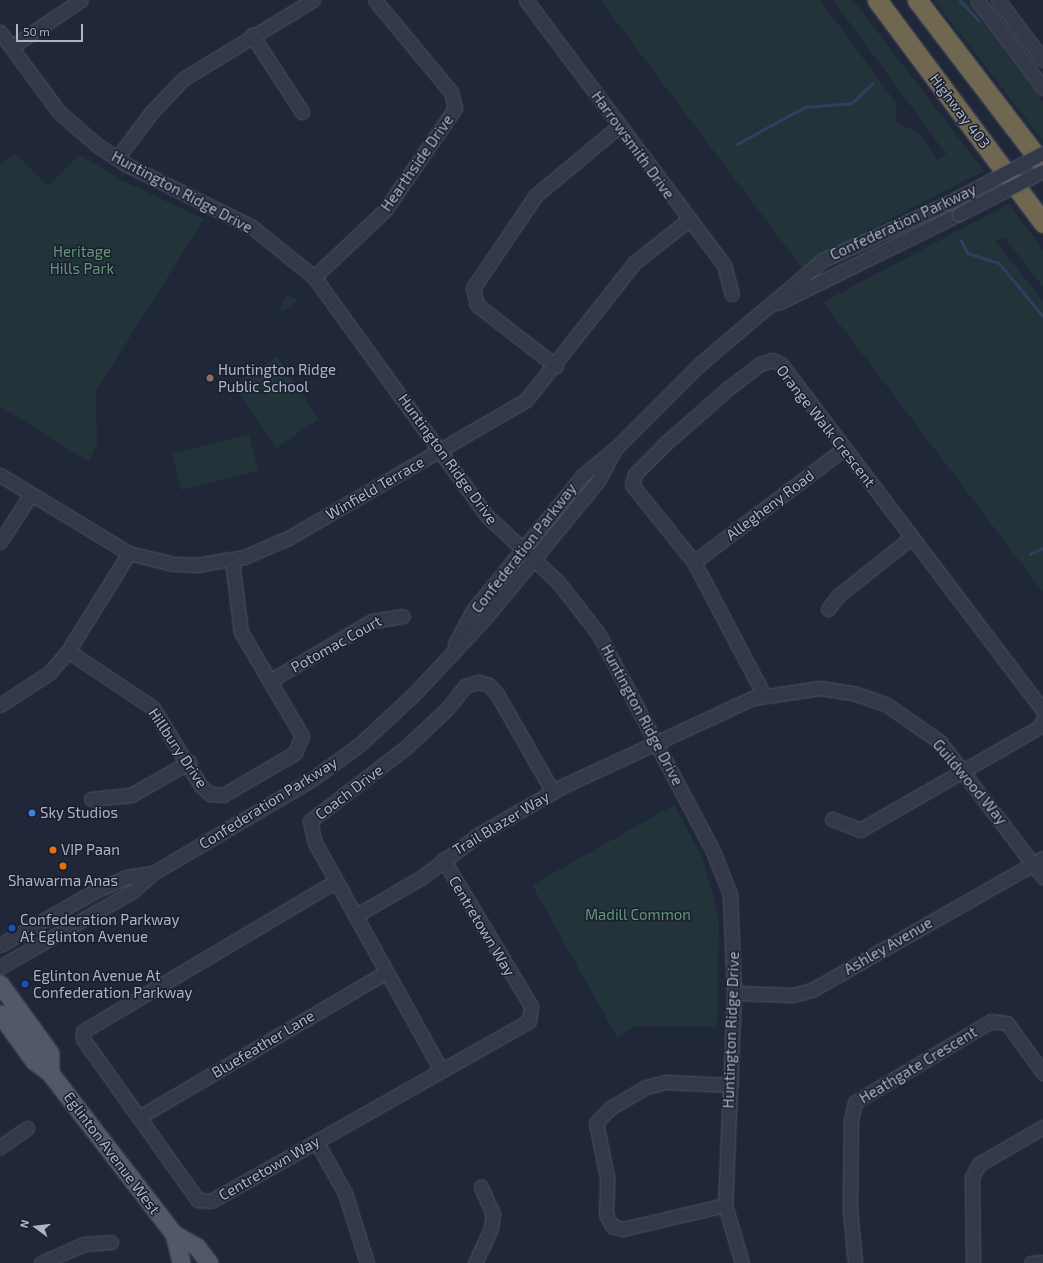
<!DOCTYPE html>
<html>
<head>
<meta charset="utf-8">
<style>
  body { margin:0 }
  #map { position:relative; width:1043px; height:1263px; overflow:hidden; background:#202739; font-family:"Exo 2",sans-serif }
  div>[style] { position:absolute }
  .green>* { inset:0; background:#22343a }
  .stream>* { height:2.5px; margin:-1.25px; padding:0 1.25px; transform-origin:1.25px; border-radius:1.25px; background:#313e5f }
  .roads { filter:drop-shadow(0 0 1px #4e5464) drop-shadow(0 0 1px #4e5464) }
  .minor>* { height:13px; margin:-6.5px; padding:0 6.5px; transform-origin:6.5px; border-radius:6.5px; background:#333949 }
  .major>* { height:17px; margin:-8.5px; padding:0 8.5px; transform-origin:8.5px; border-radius:8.5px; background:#51586a }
  .highway>* { height:19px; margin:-9.5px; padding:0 9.5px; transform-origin:9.5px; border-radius:9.5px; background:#706750 }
  .bridges { filter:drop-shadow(0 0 1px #4e5464) drop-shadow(0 0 1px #4e5464) }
  .minor-bridge>* { height:13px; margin:-6.5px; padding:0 6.5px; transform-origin:6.5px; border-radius:6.5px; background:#333949 }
  .dots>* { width:11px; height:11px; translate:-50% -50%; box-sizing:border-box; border:2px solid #191f2e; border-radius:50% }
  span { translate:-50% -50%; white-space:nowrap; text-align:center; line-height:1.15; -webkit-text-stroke:3px #191f2e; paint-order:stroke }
  .street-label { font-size:15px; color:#aeb4c6 }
  .park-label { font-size:15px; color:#649777 }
  .poi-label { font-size:15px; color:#aeb4c6 }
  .left { translate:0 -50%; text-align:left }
  .north { position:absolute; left:16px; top:1207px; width:40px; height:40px; -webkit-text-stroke:3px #191f2e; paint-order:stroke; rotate:285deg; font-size:11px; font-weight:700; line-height:16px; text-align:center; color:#aeb4c6 }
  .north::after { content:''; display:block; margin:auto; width:14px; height:18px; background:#aeb4c6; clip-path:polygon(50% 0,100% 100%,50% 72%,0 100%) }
  .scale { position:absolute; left:16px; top:24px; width:67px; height:18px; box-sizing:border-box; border:2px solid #aeb4c6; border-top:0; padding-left:5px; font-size:12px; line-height:14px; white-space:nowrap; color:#aeb4c6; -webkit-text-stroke:3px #191f2e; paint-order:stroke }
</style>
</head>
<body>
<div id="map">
  <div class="green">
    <div style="clip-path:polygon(600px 0,820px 0,896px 103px,896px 122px,918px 133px,938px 160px,946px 154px,833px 0,853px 0,984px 171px,871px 229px,809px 269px,802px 268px)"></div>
    <div style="clip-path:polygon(934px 0,966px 0,1043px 101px,1043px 141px)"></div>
    <div style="clip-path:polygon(14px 153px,48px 185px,80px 155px,119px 179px,204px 219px,96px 391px,97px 445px,88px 461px,0 406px,0 164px)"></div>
    <div style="clip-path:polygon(1009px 204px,1043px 250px,1043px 287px,1005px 238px,995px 241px,1043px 301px,1043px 592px,823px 302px)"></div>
    <div style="clip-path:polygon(286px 295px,299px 300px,283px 311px,280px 310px)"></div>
    <div style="clip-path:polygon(277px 357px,319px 419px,276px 448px,234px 386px)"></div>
    <div style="clip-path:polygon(249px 434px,258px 471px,181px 490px,172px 454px)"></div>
    <div style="clip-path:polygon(674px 805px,702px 856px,719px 919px,717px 1027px,636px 1026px,617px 1037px,532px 885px)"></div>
  </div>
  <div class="stream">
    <div style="left:960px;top:0;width:27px;rotate:48deg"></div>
    <div style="left:737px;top:144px;width:77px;rotate:-28.6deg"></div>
    <div style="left:805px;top:107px;width:47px;rotate:-4.9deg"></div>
    <div style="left:852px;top:103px;width:28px;rotate:-44deg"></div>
    <div style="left:961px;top:240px;width:15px;rotate:62deg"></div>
    <div style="left:968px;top:253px;width:33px;rotate:18deg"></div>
    <div style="left:999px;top:263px;width:69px;rotate:50.3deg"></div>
    <div style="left:1030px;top:554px;width:14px;rotate:-25deg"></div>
  </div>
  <div class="roads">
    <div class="minor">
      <div style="left:526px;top:0;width:331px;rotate:53.2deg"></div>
      <div style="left:724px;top:265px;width:30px;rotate:75deg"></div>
      <div style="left:977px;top:0;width:110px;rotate:53.1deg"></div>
      <div style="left:998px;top:0;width:75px;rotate:53.1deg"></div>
      <div style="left:0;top:32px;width:99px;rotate:53.6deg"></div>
      <div style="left:59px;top:112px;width:50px;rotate:41deg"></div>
      <div style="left:97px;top:145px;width:34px;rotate:34deg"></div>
      <div style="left:125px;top:164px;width:142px;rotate:26.4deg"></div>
      <div style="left:252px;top:227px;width:80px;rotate:38.9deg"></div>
      <div style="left:314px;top:277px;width:295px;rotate:54.1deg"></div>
      <div style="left:487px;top:516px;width:97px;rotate:42.9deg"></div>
      <div style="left:558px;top:582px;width:65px;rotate:51.9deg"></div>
      <div style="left:598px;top:633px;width:244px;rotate:62.2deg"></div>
      <div style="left:712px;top:849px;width:48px;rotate:68.2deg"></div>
      <div style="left:730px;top:894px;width:99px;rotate:87.7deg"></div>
      <div style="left:734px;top:993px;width:212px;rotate:92.4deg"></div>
      <div style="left:725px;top:1205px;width:60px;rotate:73.7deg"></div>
      <div style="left:252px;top:35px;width:92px;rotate:57deg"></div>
      <div style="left:11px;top:47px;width:84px;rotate:-33.9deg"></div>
      <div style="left:117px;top:158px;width:55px;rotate:-53.1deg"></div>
      <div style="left:150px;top:114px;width:48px;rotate:-46.7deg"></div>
      <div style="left:183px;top:79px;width:152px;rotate:-31.3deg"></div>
      <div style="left:314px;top:277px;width:98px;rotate:-43.3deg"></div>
      <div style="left:385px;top:210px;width:124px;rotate:-55.5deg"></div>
      <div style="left:455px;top:108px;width:16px;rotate:-104deg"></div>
      <div style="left:451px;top:92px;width:119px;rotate:-129.6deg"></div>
      <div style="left:778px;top:303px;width:202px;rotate:-26.2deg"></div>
      <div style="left:556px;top:366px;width:100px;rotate:-142.3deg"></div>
      <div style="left:477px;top:305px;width:17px;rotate:-103deg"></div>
      <div style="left:473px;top:288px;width:112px;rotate:-55.9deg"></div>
      <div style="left:536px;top:195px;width:108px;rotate:-39.7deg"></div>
      <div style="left:0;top:475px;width:151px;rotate:31.2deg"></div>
      <div style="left:129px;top:553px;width:45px;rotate:14deg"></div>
      <div style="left:173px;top:564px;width:23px;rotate:2deg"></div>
      <div style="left:196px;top:565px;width:49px;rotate:-9.5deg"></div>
      <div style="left:244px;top:557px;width:48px;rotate:-23.4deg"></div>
      <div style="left:288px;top:538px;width:275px;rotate:-30.1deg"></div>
      <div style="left:526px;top:400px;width:176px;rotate:-51.7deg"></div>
      <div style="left:635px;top:262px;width:66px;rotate:-38.3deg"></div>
      <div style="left:0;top:542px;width:57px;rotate:-57.1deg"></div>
      <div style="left:694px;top:562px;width:189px;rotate:-37.1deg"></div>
      <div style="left:828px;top:609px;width:18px;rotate:-52deg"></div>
      <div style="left:839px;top:595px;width:93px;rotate:-38.5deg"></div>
      <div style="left:455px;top:644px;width:38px;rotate:-62deg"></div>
      <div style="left:473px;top:610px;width:174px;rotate:-50.8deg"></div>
      <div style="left:583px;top:475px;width:41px;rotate:-39.1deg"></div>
      <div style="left:615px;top:449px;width:122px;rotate:-45deg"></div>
      <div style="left:701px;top:363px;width:160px;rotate:-40.2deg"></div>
      <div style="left:823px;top:260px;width:137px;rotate:-24.5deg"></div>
      <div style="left:68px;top:651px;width:102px;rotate:33.8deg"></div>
      <div style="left:153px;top:708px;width:92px;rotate:58.4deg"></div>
      <div style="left:201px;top:786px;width:12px;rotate:42deg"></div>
      <div style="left:210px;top:794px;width:13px;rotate:4deg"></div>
      <div style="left:223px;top:795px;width:83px;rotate:-30.3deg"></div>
      <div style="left:295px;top:753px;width:18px;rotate:-68deg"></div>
      <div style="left:302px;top:736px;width:121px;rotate:-120.4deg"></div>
      <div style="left:241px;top:632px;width:72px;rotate:-97.2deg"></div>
      <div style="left:271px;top:680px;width:117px;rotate:-30.3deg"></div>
      <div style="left:372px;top:621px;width:31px;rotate:-9deg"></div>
      <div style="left:764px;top:695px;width:150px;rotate:-117.8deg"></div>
      <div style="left:694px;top:562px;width:99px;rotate:-128.8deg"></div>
      <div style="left:632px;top:485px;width:11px;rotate:-75deg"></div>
      <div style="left:635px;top:474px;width:45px;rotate:-45deg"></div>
      <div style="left:667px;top:442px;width:79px;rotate:-41.4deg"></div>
      <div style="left:726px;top:390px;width:43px;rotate:-37.4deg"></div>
      <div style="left:760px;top:364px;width:13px;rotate:-18deg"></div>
      <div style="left:772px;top:360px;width:10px;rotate:24deg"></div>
      <div style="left:781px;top:364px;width:435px;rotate:52.9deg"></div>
      <div style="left:0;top:705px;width:59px;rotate:-33.1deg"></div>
      <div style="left:49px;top:673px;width:29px;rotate:-49deg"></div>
      <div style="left:68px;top:651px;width:115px;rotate:-58.1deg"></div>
      <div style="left:91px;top:799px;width:40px;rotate:-5.7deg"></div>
      <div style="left:131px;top:795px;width:67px;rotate:-29.6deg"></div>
      <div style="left:832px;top:819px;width:30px;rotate:21deg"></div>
      <div style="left:860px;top:830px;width:207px;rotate:-29.9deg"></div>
      <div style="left:1039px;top:727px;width:8px;rotate:-60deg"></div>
      <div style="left:336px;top:881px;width:294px;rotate:149.3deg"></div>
      <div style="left:83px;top:1031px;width:8px;rotate:90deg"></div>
      <div style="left:83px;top:1039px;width:198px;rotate:54.5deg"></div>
      <div style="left:198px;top:1200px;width:13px;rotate:4deg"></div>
      <div style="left:211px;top:1201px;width:365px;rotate:-29.5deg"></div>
      <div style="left:529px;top:1021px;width:15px;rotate:-82deg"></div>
      <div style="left:531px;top:1006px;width:171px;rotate:-120.9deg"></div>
      <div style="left:355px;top:916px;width:78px;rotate:-30.2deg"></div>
      <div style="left:422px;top:877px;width:70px;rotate:-36.9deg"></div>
      <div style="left:478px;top:835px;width:98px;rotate:-30deg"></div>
      <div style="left:563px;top:786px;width:209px;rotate:-24.9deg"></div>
      <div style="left:753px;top:698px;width:68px;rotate:-8.5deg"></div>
      <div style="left:820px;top:688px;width:33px;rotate:9deg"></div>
      <div style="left:853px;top:693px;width:36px;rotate:19deg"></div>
      <div style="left:887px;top:705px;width:65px;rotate:34.9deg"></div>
      <div style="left:940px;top:742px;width:170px;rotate:52.7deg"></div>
      <div style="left:0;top:945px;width:109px;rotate:-29.6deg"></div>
      <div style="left:95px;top:891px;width:35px;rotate:-24deg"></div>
      <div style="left:127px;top:877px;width:26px;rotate:-9deg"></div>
      <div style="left:0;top:967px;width:153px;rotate:-29.7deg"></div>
      <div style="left:133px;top:891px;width:27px;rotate:-42deg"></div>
      <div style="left:153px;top:873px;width:183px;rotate:-30.5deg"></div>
      <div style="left:311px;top:780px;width:59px;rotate:-36.1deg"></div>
      <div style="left:359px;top:745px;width:75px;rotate:-42.8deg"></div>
      <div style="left:414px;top:694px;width:104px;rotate:-46.9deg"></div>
      <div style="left:485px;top:618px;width:178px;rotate:-50.5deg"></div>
      <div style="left:598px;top:481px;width:36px;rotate:-62deg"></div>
      <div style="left:734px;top:993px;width:59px;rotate:1.9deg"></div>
      <div style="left:793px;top:995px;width:20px;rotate:-15deg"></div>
      <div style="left:812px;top:990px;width:266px;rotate:-29.7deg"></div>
      <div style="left:441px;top:1070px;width:260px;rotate:-119deg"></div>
      <div style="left:315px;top:843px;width:23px;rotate:-103deg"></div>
      <div style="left:310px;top:821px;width:118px;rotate:-37.5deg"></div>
      <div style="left:404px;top:749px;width:59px;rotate:-42.9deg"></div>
      <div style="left:447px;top:709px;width:29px;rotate:-52deg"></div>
      <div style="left:465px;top:686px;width:14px;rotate:-17deg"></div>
      <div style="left:478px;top:682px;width:11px;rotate:15deg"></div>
      <div style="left:489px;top:685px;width:12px;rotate:48deg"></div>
      <div style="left:497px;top:694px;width:113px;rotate:60.3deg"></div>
      <div style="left:139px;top:1117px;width:286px;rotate:-30.4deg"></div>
      <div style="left:316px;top:1141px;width:60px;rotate:60.9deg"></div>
      <div style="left:345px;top:1193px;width:73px;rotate:72.6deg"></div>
      <div style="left:0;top:1147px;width:33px;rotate:-35deg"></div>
      <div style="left:725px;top:1205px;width:105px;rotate:166.8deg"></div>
      <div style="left:623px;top:1229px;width:11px;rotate:-165deg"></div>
      <div style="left:612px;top:1226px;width:13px;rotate:-117deg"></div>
      <div style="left:606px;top:1214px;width:37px;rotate:-88deg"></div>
      <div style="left:607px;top:1177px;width:55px;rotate:-101.5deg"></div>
      <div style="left:596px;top:1123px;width:21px;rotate:-47deg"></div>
      <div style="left:610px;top:1108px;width:42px;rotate:-30.3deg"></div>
      <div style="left:646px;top:1087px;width:21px;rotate:-14deg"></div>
      <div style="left:666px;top:1082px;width:65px;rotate:2.6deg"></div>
      <div style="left:41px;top:1263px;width:47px;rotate:-23.8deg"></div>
      <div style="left:84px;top:1244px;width:27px;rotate:-4deg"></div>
      <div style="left:475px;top:1263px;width:38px;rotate:-65deg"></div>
      <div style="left:491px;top:1228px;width:14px;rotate:-82deg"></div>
      <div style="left:493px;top:1214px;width:30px;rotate:-114deg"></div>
      <div style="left:855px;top:1263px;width:53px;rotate:-95.4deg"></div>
      <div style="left:850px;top:1210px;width:90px;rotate:-89.4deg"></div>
      <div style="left:851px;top:1120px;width:18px;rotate:-77deg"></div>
      <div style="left:855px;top:1102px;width:158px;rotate:-30.8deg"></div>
      <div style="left:991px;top:1021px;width:16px;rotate:7deg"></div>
      <div style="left:1007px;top:1023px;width:62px;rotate:54.2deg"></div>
      <div style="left:973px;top:1263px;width:86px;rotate:-90.7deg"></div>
      <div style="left:972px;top:1177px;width:15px;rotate:-62deg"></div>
      <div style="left:979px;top:1164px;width:74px;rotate:-30deg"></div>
      <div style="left:1031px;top:1263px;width:12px;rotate:-5deg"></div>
    </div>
    <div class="major">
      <div style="left:0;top:984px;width:85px;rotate:54.1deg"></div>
      <div style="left:50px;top:1053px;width:20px;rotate:90deg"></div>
      <div style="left:0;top:1014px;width:58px;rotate:54.1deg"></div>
      <div style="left:34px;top:1061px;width:20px;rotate:37deg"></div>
      <div style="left:50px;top:1073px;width:203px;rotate:52.4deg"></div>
      <div style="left:174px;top:1234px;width:26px;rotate:29deg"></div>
      <div style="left:197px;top:1247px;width:20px;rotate:53deg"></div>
      <div style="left:174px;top:1234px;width:30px;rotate:76deg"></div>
    </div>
    <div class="highway">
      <div style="left:877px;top:0;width:278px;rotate:53.3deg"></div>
      <div style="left:917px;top:0;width:208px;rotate:52.6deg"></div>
    </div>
  </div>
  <div class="bridges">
    <div class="minor-bridge">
      <div style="left:948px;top:203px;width:107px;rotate:-27.8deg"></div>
      <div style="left:959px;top:214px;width:94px;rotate:-27.1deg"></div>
    </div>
  </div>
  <div class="dots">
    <div style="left:210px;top:378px;background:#8d6e63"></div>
    <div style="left:32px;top:813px;background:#3f7fe0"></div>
    <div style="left:53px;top:850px;background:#e8710a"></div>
    <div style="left:63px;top:866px;background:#e8710a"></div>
    <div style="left:12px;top:928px;background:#1a4fb4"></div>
    <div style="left:25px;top:984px;background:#1a4fb4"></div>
  </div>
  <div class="street-label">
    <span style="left:960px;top:111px;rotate:53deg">Highway 403</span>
    <span style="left:633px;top:145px;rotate:54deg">Harrowsmith Drive</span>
    <span style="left:417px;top:163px;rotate:-55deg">Hearthside Drive</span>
    <span style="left:182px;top:192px;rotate:28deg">Huntington Ridge Drive</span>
    <span style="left:903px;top:222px;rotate:-25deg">Confederation Parkway</span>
    <span style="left:826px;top:426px;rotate:52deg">Orange Walk Crescent</span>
    <span style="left:448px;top:459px;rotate:54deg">Huntington Ridge Drive</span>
    <span style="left:375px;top:488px;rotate:-30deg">Winfield Terrace</span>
    <span style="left:770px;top:505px;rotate:-37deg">Allegheny Road</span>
    <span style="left:524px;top:548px;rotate:-52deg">Confederation Parkway</span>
    <span style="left:336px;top:644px;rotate:-29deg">Potomac Court</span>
    <span style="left:642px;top:715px;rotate:62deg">Huntington Ridge Drive</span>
    <span style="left:178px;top:748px;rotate:56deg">Hillbury Drive</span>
    <span style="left:970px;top:782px;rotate:50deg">Guildwood Way</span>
    <span style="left:349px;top:792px;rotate:-37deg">Coach Drive</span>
    <span style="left:268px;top:803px;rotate:-32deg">Confederation Parkway</span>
    <span style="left:501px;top:823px;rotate:-31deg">Trail Blazer Way</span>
    <span style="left:482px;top:926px;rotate:59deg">Centretown Way</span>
    <span style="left:888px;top:946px;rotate:-30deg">Ashley Avenue</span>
    <span style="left:731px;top:1030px;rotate:-88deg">Huntington Ridge Drive</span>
    <span style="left:263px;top:1044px;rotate:-31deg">Bluefeather Lane</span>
    <span style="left:918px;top:1065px;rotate:-31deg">Heathgate Crescent</span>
    <span style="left:112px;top:1153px;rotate:53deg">Eglinton Avenue West</span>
    <span style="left:269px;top:1168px;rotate:-30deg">Centretown Way</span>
  </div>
  <div class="park-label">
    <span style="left:82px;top:260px">Heritage<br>Hills Park</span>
    <span style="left:638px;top:915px">Madill Common</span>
  </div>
  <div class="poi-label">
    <span class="left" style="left:218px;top:378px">Huntington Ridge<br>Public School</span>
    <span class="left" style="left:40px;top:813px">Sky Studios</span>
    <span class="left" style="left:61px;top:850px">VIP Paan</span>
    <span style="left:63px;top:881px">Shawarma Anas</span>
    <span class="left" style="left:20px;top:928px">Confederation Parkway<br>At Eglinton Avenue</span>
    <span class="left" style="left:33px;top:984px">Eglinton Avenue At<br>Confederation Parkway</span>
  </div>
  <div class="north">N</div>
  <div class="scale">50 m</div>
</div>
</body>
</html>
